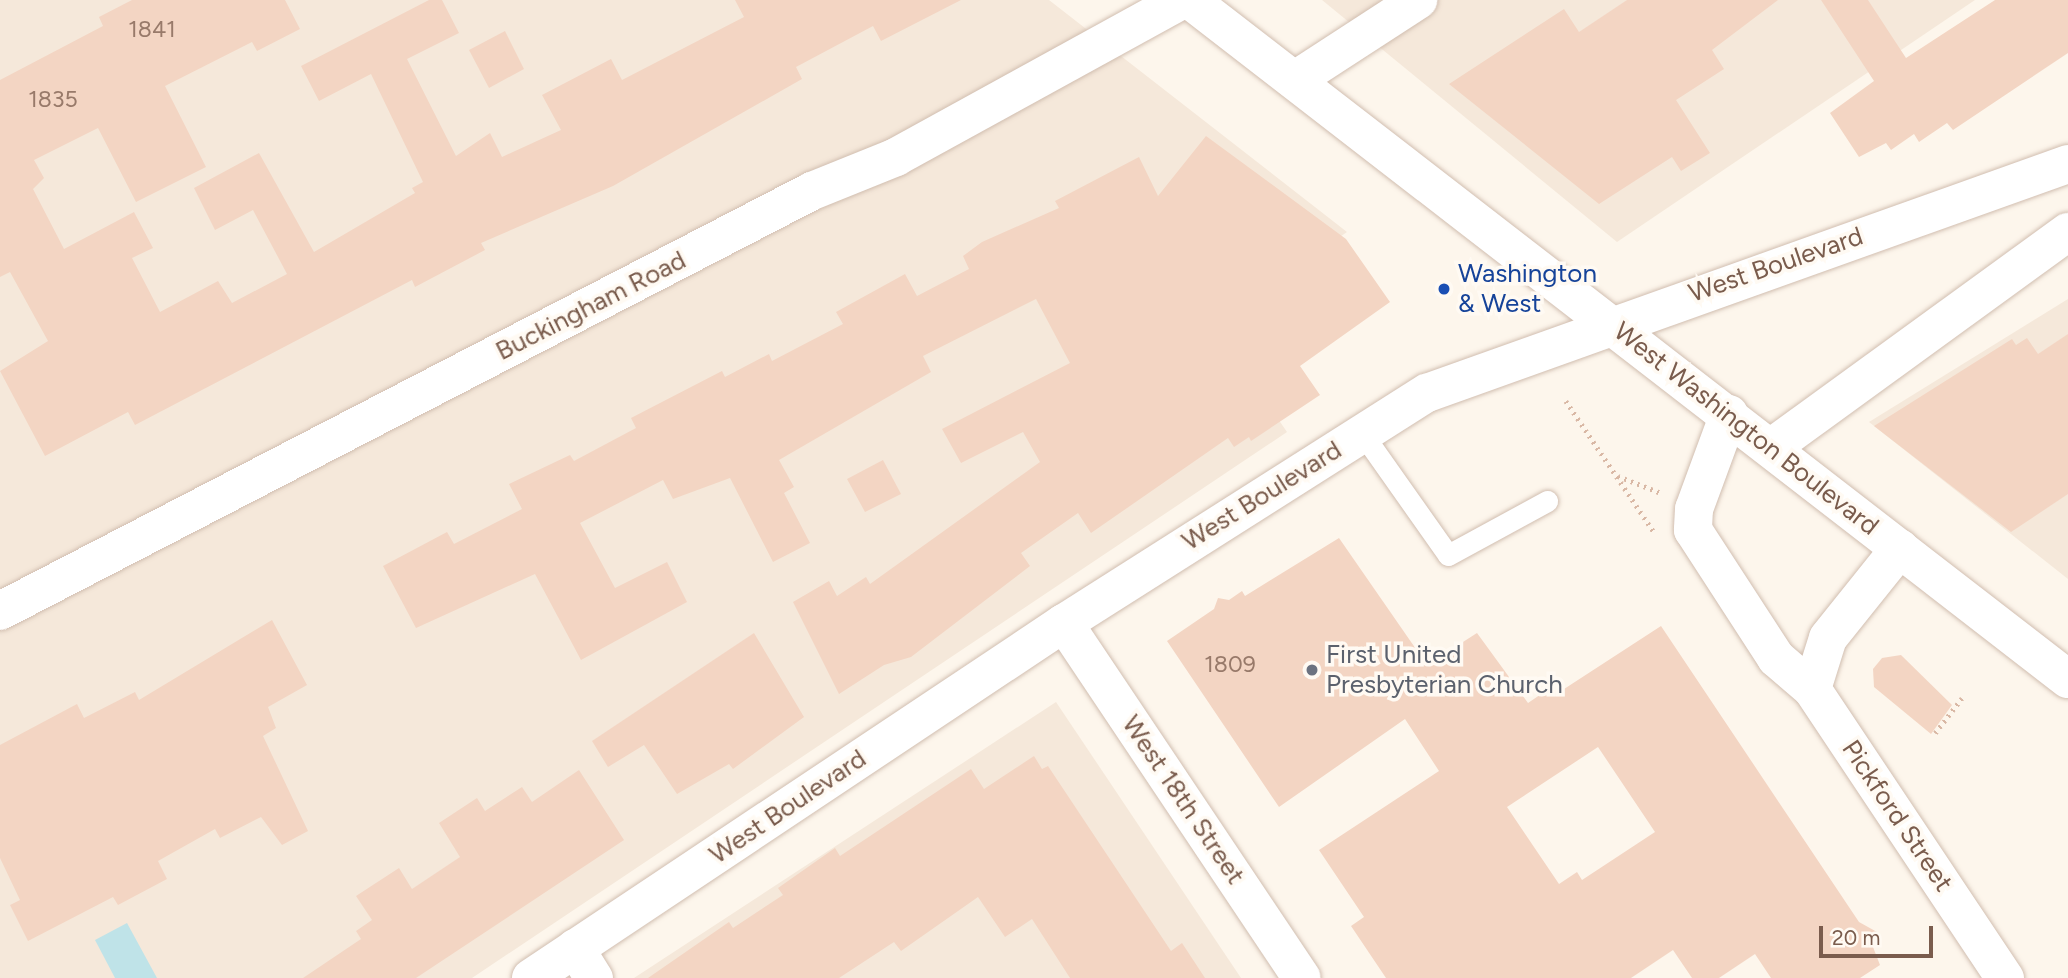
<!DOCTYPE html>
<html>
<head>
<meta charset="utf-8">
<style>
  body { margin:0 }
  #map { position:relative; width:2068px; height:978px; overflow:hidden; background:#fdf6ec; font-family:Figtree,sans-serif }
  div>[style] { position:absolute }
  .residential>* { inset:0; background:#f5e8da }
  .water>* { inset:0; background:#bfe3e8 }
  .building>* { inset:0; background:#f3d5c3 }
  .path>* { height:4.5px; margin-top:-2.25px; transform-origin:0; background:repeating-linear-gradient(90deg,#d9b8a5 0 2px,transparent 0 7px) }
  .roads { filter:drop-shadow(0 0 2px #d1beb0) drop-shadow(0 0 2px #d1beb0) }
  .service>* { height:21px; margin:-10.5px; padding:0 10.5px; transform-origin:10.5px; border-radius:10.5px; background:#fff }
  .minor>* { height:38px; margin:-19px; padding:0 19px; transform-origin:19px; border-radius:19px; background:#fff }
  .tertiary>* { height:38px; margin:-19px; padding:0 19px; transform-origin:19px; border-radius:19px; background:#fff }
  .secondary>* { height:38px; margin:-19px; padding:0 19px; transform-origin:19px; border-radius:19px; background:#fff }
  .dots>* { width:19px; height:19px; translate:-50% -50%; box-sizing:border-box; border:4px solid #fffaf3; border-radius:50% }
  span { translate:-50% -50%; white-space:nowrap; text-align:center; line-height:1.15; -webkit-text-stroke:7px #fffaf3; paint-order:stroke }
  .number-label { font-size:23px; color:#987a6a }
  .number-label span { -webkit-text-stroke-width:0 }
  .street-label { font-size:26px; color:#7a5c4d }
  .transit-label { font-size:26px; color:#164399 }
  .left { translate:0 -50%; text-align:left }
  .worship-label { font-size:26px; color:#5b616d }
  .scale { position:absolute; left:1819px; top:926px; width:114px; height:32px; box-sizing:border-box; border:4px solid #7a5c4d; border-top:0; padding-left:9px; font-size:21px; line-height:24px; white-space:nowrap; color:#7a5c4d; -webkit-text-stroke:5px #fffaf3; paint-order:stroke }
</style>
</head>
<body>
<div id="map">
  <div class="residential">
    <div style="clip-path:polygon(0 0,1049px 0,1347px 232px,1213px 324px,1287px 432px,472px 978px,0 978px)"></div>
    <div style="clip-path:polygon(1322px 0,1975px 0,1617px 242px)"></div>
    <div style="clip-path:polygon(2068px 299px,2068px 579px,1869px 422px)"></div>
    <div style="clip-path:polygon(1056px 702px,1241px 978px,634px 978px)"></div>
  </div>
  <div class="water">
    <div style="clip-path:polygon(127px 923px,157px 978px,115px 978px,95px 940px)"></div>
  </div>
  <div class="building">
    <div style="clip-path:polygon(132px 0,285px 0,300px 29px,257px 51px,252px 42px,165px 86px,206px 167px,136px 202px,98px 128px,34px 160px,44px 178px,33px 189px,64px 249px,134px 212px,153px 248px,132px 258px,160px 312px,218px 281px,232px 303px,287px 274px,253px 210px,215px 230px,194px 188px,259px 153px,314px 252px,415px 193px,412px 188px,423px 182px,371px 74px,319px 101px,301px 66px,429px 0,442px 0,459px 33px,407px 59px,456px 156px,490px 133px,502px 157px,561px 130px,542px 95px,611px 59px,622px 80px,744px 17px,735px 0,961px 0,881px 41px,873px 26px,796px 67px,802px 79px,613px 186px,481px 243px,485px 250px,415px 287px,412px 280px,135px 425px,128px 412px,45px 456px,0 371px,48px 341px,10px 272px,0 277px,0 80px,103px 26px,99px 17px)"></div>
    <div style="clip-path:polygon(1627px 0,1778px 0,1712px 50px,1724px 69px,1676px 100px,1710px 153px,1681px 171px,1672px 157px,1599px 204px,1449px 84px,1564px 9px,1579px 32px)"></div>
    <div style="clip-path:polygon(1821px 0,1868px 0,1906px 58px,1995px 0,2068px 0,2068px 53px,1953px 130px,1947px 123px,1919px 142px,1914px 134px,1891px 150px,1886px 143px,1859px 157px,1830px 113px,1874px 81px)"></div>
    <div style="clip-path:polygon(505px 31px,524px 69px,489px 88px,469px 50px)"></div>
    <div style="clip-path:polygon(1206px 136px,1346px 239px,1390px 302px,1300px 366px,1320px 395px,1251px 441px,1249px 437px,1234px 447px,1228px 438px,1091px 533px,1078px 513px,1021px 553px,1030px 566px,911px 657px,884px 665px,839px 694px,793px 602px,829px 581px,837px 596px,866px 577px,870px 584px,1040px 462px,1023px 432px,961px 463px,942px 429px,1070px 363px,1036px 299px,923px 356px,931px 372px,779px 460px,794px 487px,784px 493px,810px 543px,773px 562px,730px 478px,673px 499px,663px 480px,580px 523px,615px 588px,667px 562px,687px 602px,581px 660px,535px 574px,416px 628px,383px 566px,447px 532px,454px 544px,522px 509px,509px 484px,570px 455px,574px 461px,636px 428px,631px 418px,722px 371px,725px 377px,769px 354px,772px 361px,843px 324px,836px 312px,905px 274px,917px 296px,969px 269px,963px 256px,982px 242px,1059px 208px,1055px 201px,1139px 157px,1158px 196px)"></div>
    <div style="clip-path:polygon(2068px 334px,2068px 494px,2011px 532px,1874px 426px,2012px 339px,2016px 345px,2027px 338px,2038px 354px)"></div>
    <div style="clip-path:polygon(883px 460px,901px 494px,865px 512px,847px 479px)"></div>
    <div style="clip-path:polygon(evenodd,1339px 538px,1427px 665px,1477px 633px,1528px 703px,1553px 686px,1561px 691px,1661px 626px,1859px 922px,1877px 932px,1873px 947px,1880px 965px,1860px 978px,1771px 978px,1755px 954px,1719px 978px,1692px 978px,1673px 950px,1631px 978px,1386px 978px,1351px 926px,1364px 917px,1319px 850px,1439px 771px,1405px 719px,1279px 807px,1167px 641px,1214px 609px,1218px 598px,1229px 600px,1242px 591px,1245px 596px,1339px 538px,1598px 747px,1655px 832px,1582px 880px,1577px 872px,1559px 884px,1507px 807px,1598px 747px)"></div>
    <div style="clip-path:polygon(272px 620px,307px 685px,268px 707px,276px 728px,263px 736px,308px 831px,282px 845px,261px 817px,220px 838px,215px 829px,158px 861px,167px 879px,118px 905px,113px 897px,28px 941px,10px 905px,20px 900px,0 858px,0 745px,77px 704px,84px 718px,135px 692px,139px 700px)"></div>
    <div style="clip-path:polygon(754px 633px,804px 717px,733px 769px,729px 764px,677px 794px,644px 745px,608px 767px,592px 741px)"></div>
    <div style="clip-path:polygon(1901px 655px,1952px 705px,1931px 734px,1874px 687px,1873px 669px,1882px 658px)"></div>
    <div style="clip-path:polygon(1034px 756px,1042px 769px,1048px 766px,1171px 951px,1182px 943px,1205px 978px,1070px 978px,1032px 919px,1005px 937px,978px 897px,901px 951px,894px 942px,839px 978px,648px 978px,729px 922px,733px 928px,783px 895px,778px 888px,835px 848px,840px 856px,971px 769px,984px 789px)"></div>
    <div style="clip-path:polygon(579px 770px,624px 840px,416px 978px,303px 978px,361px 939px,356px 931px,372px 920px,356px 896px,399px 868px,412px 889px,460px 857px,439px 823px,477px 798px,485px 811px,522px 787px,532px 802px)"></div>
  </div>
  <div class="path">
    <div style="left:1566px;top:401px;width:158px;rotate:56.1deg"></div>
    <div style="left:1618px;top:476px;width:46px;rotate:21.6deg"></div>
    <div style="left:1935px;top:733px;width:44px;rotate:-52.4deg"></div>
  </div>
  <div class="roads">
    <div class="service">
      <div style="left:1362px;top:433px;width:149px;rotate:54.8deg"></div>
      <div style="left:1448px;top:555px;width:113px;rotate:-28.6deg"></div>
    </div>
    <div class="minor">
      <div style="left:1295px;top:80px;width:147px;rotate:-33deg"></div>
      <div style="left:1729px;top:414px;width:101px;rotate:110.2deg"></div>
      <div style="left:1694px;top:509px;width:21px;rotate:93deg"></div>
      <div style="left:1693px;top:530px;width:153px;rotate:57deg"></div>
      <div style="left:1776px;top:658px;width:48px;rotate:40.7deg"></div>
      <div style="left:1812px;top:689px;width:348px;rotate:56.3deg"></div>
      <div style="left:0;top:611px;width:914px;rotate:-27.35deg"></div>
      <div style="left:812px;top:191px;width:91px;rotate:-22deg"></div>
      <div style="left:896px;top:157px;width:325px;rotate:-28.8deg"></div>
      <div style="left:1064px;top:623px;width:427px;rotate:56.2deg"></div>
      <div style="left:1812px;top:689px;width:53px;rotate:-72.6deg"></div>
      <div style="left:1828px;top:638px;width:115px;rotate:-51.3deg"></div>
      <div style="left:575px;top:948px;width:36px;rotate:58deg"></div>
    </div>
    <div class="tertiary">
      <div style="left:1772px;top:447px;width:366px;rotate:-36deg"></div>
      <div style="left:531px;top:978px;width:640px;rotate:-33.67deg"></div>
      <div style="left:1064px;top:623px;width:430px;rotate:-32.4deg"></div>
      <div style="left:1427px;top:393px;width:681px;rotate:-19.66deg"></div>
    </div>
    <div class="secondary">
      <div style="left:1190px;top:0;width:1110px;rotate:37.72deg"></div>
    </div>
  </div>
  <div class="dots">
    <div style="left:1444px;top:289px;background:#1a4fb4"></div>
    <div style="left:1312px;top:670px;background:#6b7280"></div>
  </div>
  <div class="number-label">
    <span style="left:152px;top:29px">1841</span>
    <span style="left:53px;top:99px">1835</span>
    <span style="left:1230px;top:664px">1809</span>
  </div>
  <div class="street-label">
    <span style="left:1776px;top:265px;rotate:-19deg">West Boulevard</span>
    <span style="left:591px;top:306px;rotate:-27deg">Buckingham Road</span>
    <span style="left:1746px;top:429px;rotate:38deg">West Washington Boulevard</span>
    <span style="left:1262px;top:496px;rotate:-32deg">West Boulevard</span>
    <span style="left:1183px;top:800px;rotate:56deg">West 18th Street</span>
    <span style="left:788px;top:807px;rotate:-34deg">West Boulevard</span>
    <span style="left:1897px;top:816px;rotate:56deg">Pickford Street</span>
  </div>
  <div class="transit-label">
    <span class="left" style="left:1458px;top:289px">Washington<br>&amp; West</span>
  </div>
  <div class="worship-label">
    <span class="left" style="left:1326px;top:670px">First United<br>Presbyterian Church</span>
  </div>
  <div class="scale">20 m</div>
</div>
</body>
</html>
